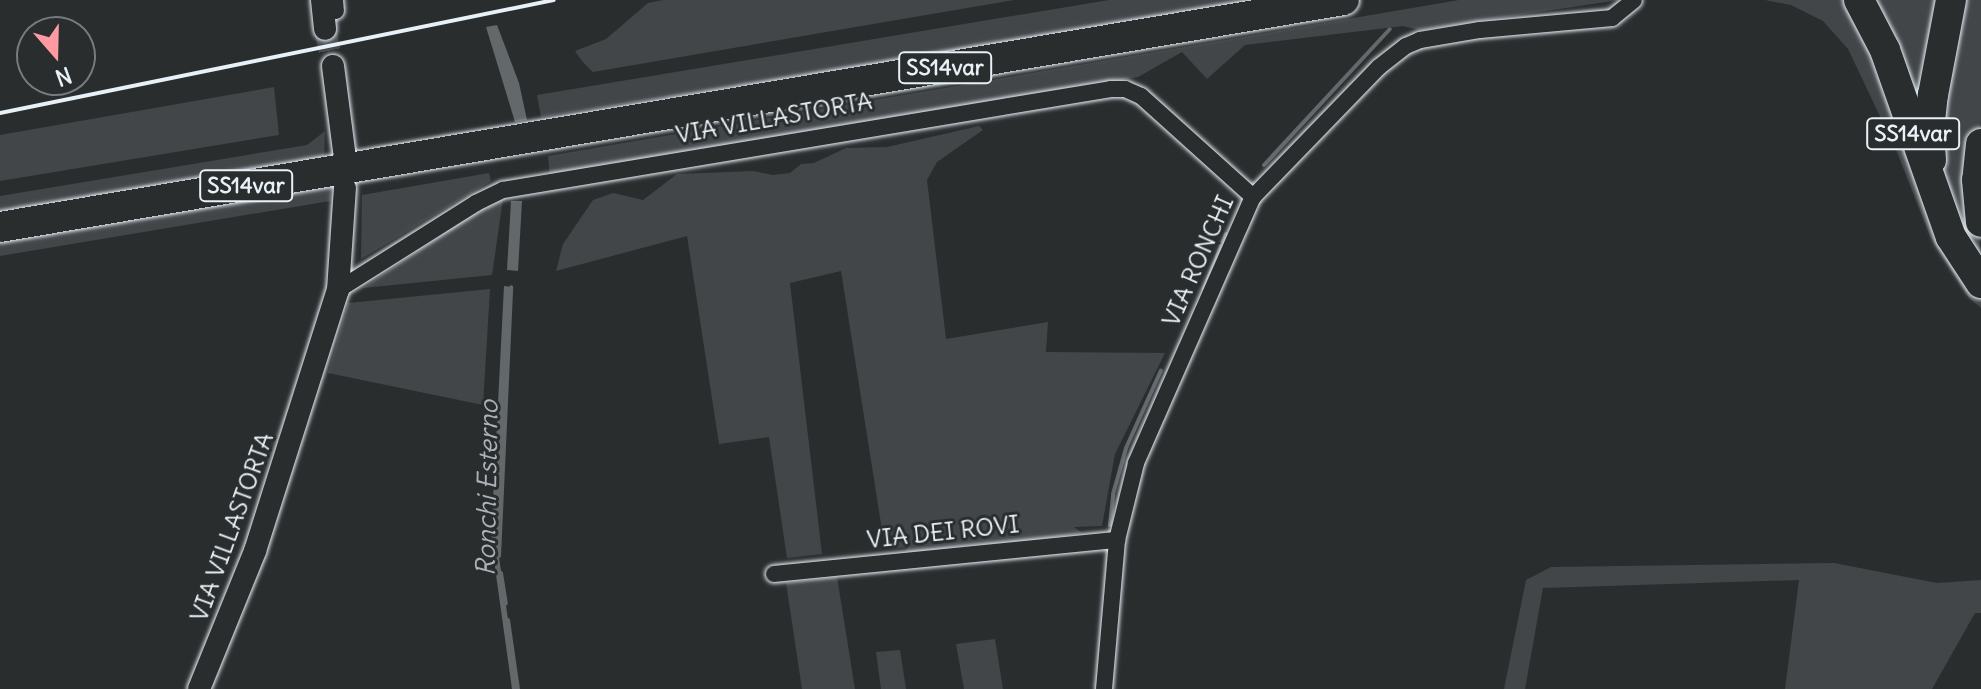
<!DOCTYPE html>
<html>
<head>
<meta charset="utf-8">
<style>
  body { margin:0 }
  #map { position:relative; width:1981px; height:689px; overflow:hidden; background:#2a2d2e; font-family:Delius,sans-serif }
  div>[style] { position:absolute }
  .green>* { inset:0; background:#424648 }
  .water>* { inset:0; background:#63686b }
  .stream>* { height:4px; margin:-2px; padding:0 2px; transform-origin:2px; border-radius:2px; background:#63686b }
  .secondary-tunnel>* { height:22px; margin-top:-11px; transform-origin:0; background:repeating-linear-gradient(90deg,#464a4c 0 22px,transparent 0 33px) }
  .roads { filter:drop-shadow(0 0 2px #e8f1f8) drop-shadow(0 0 2px #e8f1f8) }
  .street>* { height:16px; margin:-8px; padding:0 8px; transform-origin:8px; border-radius:8px; background:#2a2d2e }
  .secondary>* { height:22px; margin:-11px; padding:0 11px; transform-origin:11px; border-radius:11px; background:#2a2d2e }
  .highway>* { height:30px; margin:-15px; padding:0 15px; transform-origin:15px; border-radius:15px; background:#2a2d2e }
  .rail>* { height:4px; margin:-2px; padding:0 2px; transform-origin:2px; border-radius:2px; background:#e8f1f8 }
  span { translate:-50% -50%; white-space:nowrap; text-align:center; line-height:1.15; -webkit-text-stroke:6px #2a2d2e; paint-order:stroke }
  .shield-label span { padding:2px 6px; background:#2a2d2e; border:2px solid; border-radius:6px; -webkit-text-stroke-width:0 }
  .shield-label { font-size:22px; color:#e8f1f8; font-weight:700 }
  .street-label { font-size:24px; color:#e8f1f8 }
  .water-label { font-size:26px; color:#acb3b9; font-style:italic }
  .north { position:absolute; left:16px; top:16px; width:80px; height:80px; box-sizing:border-box; background:#2a2d2e; border:2px solid #767b7f; border-radius:50%; rotate:160deg; font-size:22px; font-weight:700; line-height:32px; text-align:center; color:#e8f1f8 }
  .north::after { content:''; display:block; margin:auto; width:28px; height:36px; background:#ff9aa2; clip-path:polygon(50% 0,100% 100%,50% 72%,0 100%) }
</style>
</head>
<body>
<div id="map">
  <div class="green">
    <div style="clip-path:polygon(663px 0,1014px 0,593px 72px,582px 61px,575px 51px,606px 39px,648px 3px)"></div>
    <div style="clip-path:polygon(1109px 0,1276px 0,541px 117px,537px 95px)"></div>
    <div style="clip-path:polygon(1459px 0,1619px 0,1419px 30px,1403px 26px,1245px 45px,1207px 79px,1182px 52px,1138px 77px,550px 177px,548px 156px)"></div>
    <div style="clip-path:polygon(1765px 0,1847px 0,1981px 297px,1981px 308px,1969px 298px,1931px 238px,1896px 150px,1848px 49px,1823px 21px,1791px 5px)"></div>
    <div style="clip-path:polygon(1864px 0,1943px 0,1922px 128px)"></div>
    <div style="clip-path:polygon(1961px 0,1981px 0,1981px 121px,1973px 160px,1981px 263px,1954px 223px,1938px 151px)"></div>
    <div style="clip-path:polygon(274px 87px,279px 135px,0 181px,0 135px)"></div>
    <div style="clip-path:polygon(979px 126px,983px 130px,937px 162px,927px 180px,946px 339px,1048px 322px,1046px 352px,1165px 353px,1115px 454px,1102px 526px,1074px 527px,1082px 533px,1019px 542px,966px 545px,904px 554px,908px 547px,885px 549px,841px 271px,790px 283px,822px 554px,787px 558px,769px 437px,719px 444px,687px 236px,556px 271px,563px 244px,593px 200px,613px 193px,643px 200px,677px 174px,753px 171px,773px 175px,790px 173px,801px 164px,814px 163px,846px 148px,887px 147px)"></div>
    <div style="clip-path:polygon(325px 131px,324px 164px,0 219px,0 196px,307px 145px)"></div>
    <div style="clip-path:polygon(489px 173px,491px 181px,361px 259px,362px 195px)"></div>
    <div style="clip-path:polygon(331px 184px,330px 201px,0 256px,0 238px)"></div>
    <div style="clip-path:polygon(503px 199px,492px 275px,363px 288px,465px 219px)"></div>
    <div style="clip-path:polygon(490px 289px,483px 405px,328px 373px,348px 303px)"></div>
    <div style="clip-path:polygon(1834px 563px,1937px 583px,1981px 580px,1981px 613px,1975px 613px,1932px 689px,1785px 689px,1799px 580px,1543px 588px,1525px 689px,1504px 689px,1526px 580px,1551px 567px)"></div>
    <div style="clip-path:polygon(837px 577px,855px 689px,802px 689px,786px 583px)"></div>
    <div style="clip-path:polygon(995px 639px,1003px 689px,964px 689px,956px 644px)"></div>
    <div style="clip-path:polygon(900px 650px,906px 689px,881px 689px,876px 652px)"></div>
  </div>
  <div class="water">
    <div style="clip-path:polygon(497px 25px,519px 83px,527px 120px,515px 122px,486px 27px)"></div>
    <div style="clip-path:polygon(511px 201px,522px 201px,518px 271px,507px 270px)"></div>
    <div style="clip-path:polygon(504px 286px,511px 287px,499px 557px,518px 689px,512px 689px,491px 539px)"></div>
  </div>
  <div class="stream">
    <div style="left:1264px;top:165px;width:185px;rotate:-47.2deg"></div>
    <div style="left:1204px;top:289px;width:59px;rotate:-68.2deg"></div>
    <div style="left:1110px;top:525px;width:31px;rotate:-84deg"></div>
    <div style="left:1113px;top:494px;width:48px;rotate:-74.2deg"></div>
    <div style="left:1126px;top:448px;width:85px;rotate:-65.8deg"></div>
    <div style="left:499px;top:556px;width:269px;rotate:-87.4deg"></div>
    <div style="left:501px;top:573px;width:31px;rotate:81deg"></div>
    <div style="left:508px;top:620px;width:70px;rotate:81.8deg"></div>
  </div>
  <div class="secondary-tunnel">
    <div style="left:325px;top:29px;width:38px;rotate:78deg"></div>
  </div>
  <div class="roads">
    <div class="street">
      <div style="left:335px;top:0;width:11px;rotate:85deg"></div>
      <div style="left:338px;top:290px;width:163px;rotate:-32.2deg"></div>
      <div style="left:476px;top:203px;width:30px;rotate:-26deg"></div>
      <div style="left:503px;top:190px;width:616px;rotate:-9.43deg"></div>
      <div style="left:1111px;top:89px;width:14px"></div>
      <div style="left:1125px;top:89px;width:17px;rotate:24deg"></div>
      <div style="left:1141px;top:96px;width:151px;rotate:42deg"></div>
      <div style="left:774px;top:574px;width:345px;rotate:-5.7deg"></div>
      <div style="left:1104px;top:689px;width:150px;rotate:-85deg"></div>
      <div style="left:1117px;top:540px;width:79px;rotate:-76.1deg"></div>
      <div style="left:1136px;top:463px;width:291px;rotate:-66.3deg"></div>
      <div style="left:1253px;top:197px;width:181px;rotate:-45.9deg"></div>
      <div style="left:1379px;top:67px;width:34px;rotate:-38deg"></div>
      <div style="left:1406px;top:46px;width:15px;rotate:-23deg"></div>
      <div style="left:1420px;top:40px;width:61px;rotate:-9.5deg"></div>
      <div style="left:1480px;top:30px;width:133px;rotate:-5.2deg"></div>
      <div style="left:1612px;top:18px;width:28px;rotate:-39deg"></div>
    </div>
    <div class="secondary">
      <div style="left:322px;top:0;width:29px;rotate:84deg"></div>
      <div style="left:333px;top:66px;width:86px;rotate:82.6deg"></div>
      <div style="left:199px;top:689px;width:149px;rotate:-67.9deg"></div>
      <div style="left:255px;top:551px;width:274px;rotate:-72.4deg"></div>
      <div style="left:338px;top:290px;width:102px;rotate:-86.1deg"></div>
    </div>
    <div class="highway">
      <div style="left:1859px;top:0;width:56px;rotate:62.5deg"></div>
      <div style="left:1885px;top:50px;width:198px;rotate:70.6deg"></div>
      <div style="left:1951px;top:237px;width:55px;rotate:56.9deg"></div>
      <div style="left:1981px;top:144px;width:36px;rotate:96deg"></div>
      <div style="left:1977px;top:180px;width:42px;rotate:84.6deg"></div>
      <div style="left:1931px;top:160px;width:29px;rotate:-94deg"></div>
      <div style="left:1929px;top:131px;width:36px;rotate:-84deg"></div>
      <div style="left:1933px;top:95px;width:97px;rotate:-79.3deg"></div>
      <div style="left:0;top:227px;width:1363px;rotate:-9.59deg"></div>
    </div>
  </div>
  <div class="rail">
    <div style="left:0;top:113px;width:565px;rotate:-11.53deg"></div>
  </div>
  <div class="shield-label">
    <span style="left:945px;top:68px">SS14var</span>
    <span style="left:1913px;top:134px">SS14var</span>
    <span style="left:246px;top:186px">SS14var</span>
  </div>
  <div class="street-label">
    <span style="left:774px;top:118px;rotate:-10deg">VIA VILLASTORTA</span>
    <span style="left:1198px;top:261px;rotate:-66deg">VIA RONCHI</span>
    <span style="left:232px;top:527px;rotate:-70deg">VIA VILLASTORTA</span>
    <span style="left:943px;top:532px;rotate:-6deg">VIA DEI ROVI</span>
  </div>
  <div class="water-label">
    <span style="left:487px;top:488px;rotate:-89deg">Ronchi Esterno</span>
  </div>
  <div class="north">N</div>
</div>
</body>
</html>
